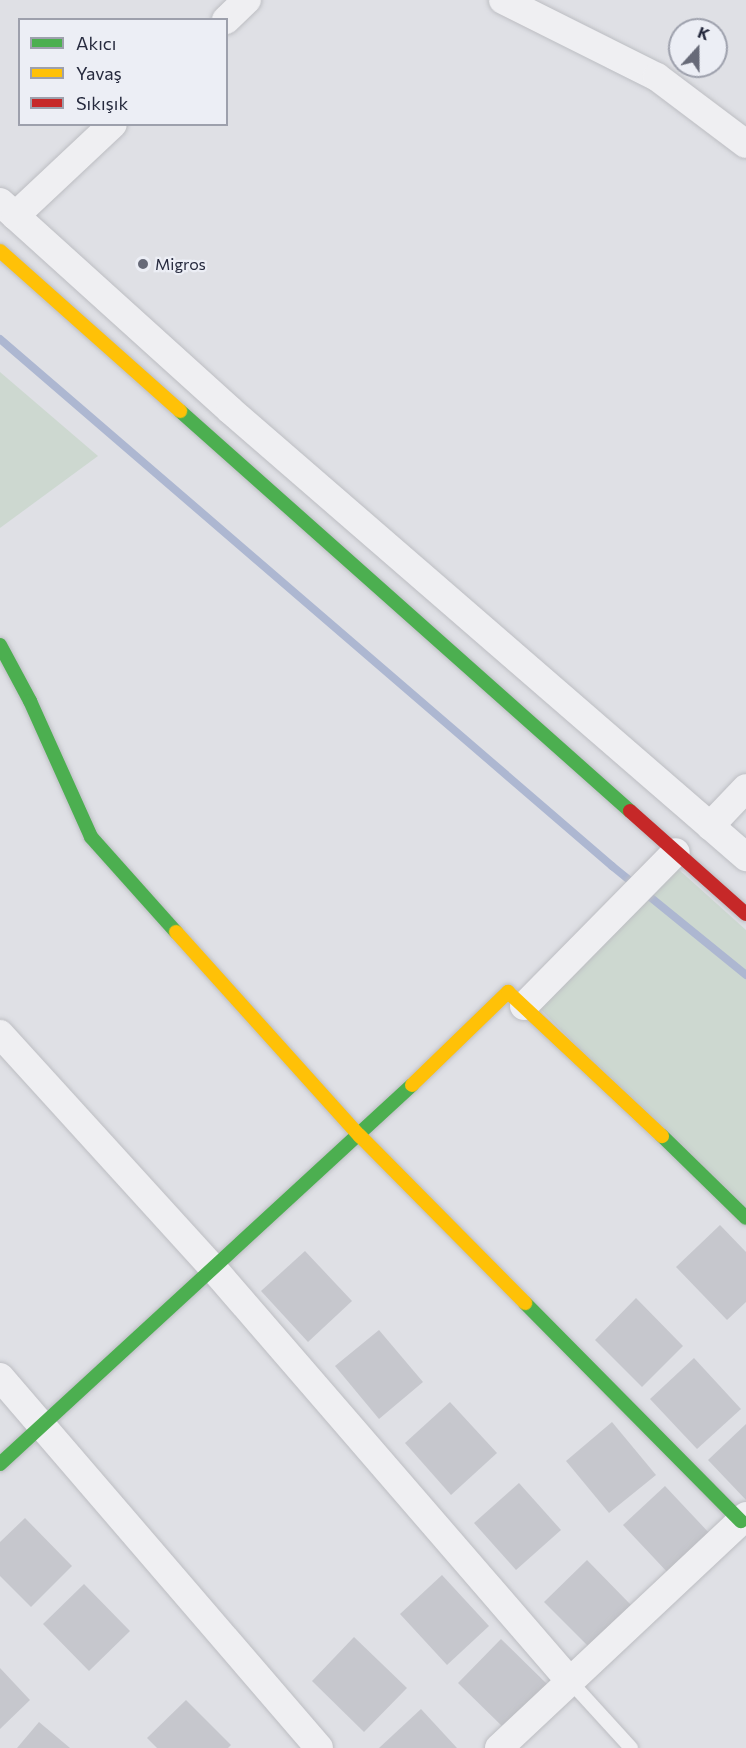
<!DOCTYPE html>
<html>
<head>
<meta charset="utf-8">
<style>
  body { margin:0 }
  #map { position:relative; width:746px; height:1748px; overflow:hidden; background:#dfe0e5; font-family:Commissioner,sans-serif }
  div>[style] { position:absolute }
  .green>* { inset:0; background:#cdd8d0 }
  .stream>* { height:8px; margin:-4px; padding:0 4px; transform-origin:4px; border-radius:4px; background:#adb7d1 }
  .building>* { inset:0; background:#c6c7cd }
  .roads { filter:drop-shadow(0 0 2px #bcbdc2) drop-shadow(0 0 2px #bcbdc2) }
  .lane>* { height:14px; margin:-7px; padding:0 7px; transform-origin:7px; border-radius:7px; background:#efeff2 }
  .street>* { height:28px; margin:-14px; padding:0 14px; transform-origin:14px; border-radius:14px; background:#efeff2 }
  .fast>* { height:14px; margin:-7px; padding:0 7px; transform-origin:7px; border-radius:7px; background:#4caf50 }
  .slow>* { height:14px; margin:-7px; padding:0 7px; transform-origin:7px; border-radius:7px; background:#ffc107 }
  .jam>* { height:14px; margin:-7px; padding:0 7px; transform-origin:7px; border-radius:7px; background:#c62828 }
  .dots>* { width:16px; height:16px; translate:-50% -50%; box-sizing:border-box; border:3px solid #eceef5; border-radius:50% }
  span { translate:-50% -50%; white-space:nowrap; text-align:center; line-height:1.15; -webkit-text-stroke:4.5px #eceef5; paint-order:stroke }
  .poi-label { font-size:16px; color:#262a3e }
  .left { translate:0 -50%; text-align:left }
  .legend { position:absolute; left:18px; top:18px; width:210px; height:108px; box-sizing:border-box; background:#eceef5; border:2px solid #9da0ac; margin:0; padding:8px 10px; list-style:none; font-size:18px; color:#262a3e }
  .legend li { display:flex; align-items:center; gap:12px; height:30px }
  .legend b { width:30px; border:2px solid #9da0ac }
  .north { position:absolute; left:668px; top:18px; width:60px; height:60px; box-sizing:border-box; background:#eceef5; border:2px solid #9da0ac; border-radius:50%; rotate:21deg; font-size:16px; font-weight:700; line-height:24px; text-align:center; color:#262a3e }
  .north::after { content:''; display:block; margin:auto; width:21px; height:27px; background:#676a78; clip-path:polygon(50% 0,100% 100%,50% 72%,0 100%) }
</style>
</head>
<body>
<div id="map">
  <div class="green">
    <div style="clip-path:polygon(0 372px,98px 456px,0 528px)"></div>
    <div style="clip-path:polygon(677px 868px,746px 930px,746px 1222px,531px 999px)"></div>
  </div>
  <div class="stream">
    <div style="left:0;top:339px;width:808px;rotate:40.73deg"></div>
    <div style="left:612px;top:866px;width:173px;rotate:39.1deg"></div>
  </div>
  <div class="building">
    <div style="clip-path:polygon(720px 1225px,746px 1252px,746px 1302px,727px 1320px,676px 1267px)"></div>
    <div style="clip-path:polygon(305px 1251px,352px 1301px,308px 1342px,261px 1291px)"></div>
    <div style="clip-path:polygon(636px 1298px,683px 1346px,642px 1387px,595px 1340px)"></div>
    <div style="clip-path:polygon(379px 1330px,423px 1382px,379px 1419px,335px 1366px)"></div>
    <div style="clip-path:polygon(694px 1358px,741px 1409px,697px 1449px,650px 1399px)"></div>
    <div style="clip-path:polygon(450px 1402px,497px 1453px,451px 1495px,405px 1443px)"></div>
    <div style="clip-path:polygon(612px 1422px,656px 1475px,609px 1513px,566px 1461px)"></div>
    <div style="clip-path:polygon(746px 1424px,746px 1500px,708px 1460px)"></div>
    <div style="clip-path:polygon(519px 1483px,561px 1530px,516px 1570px,474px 1523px)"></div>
    <div style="clip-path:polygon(665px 1486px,711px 1535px,669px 1574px,623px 1525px)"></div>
    <div style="clip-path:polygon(25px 1518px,72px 1566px,31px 1607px,0 1576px,0 1542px)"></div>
    <div style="clip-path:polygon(587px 1560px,631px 1605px,589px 1647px,544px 1602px)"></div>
    <div style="clip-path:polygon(442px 1575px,489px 1626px,447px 1665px,400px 1614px)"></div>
    <div style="clip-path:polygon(84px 1584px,130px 1631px,89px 1671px,43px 1624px)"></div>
    <div style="clip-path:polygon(354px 1637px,407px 1688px,364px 1732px,312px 1681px)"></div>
    <div style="clip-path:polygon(501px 1639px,548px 1685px,505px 1729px,458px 1683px)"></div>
    <div style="clip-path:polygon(0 1668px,30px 1700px,0 1729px)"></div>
    <div style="clip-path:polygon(186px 1700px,231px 1745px,228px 1748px,157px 1748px,147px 1738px)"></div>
    <div style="clip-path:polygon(421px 1709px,457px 1748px,379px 1748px)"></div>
    <div style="clip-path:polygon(39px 1722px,70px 1748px,17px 1748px)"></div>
  </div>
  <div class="roads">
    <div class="lane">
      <div style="left:569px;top:1680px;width:92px;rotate:47.6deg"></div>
    </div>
    <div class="street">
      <div style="left:503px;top:0;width:172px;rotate:26.6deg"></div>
      <div style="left:657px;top:77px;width:111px;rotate:37deg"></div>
      <div style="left:226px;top:20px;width:29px;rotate:-44deg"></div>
      <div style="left:0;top:202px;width:310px;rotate:42.1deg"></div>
      <div style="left:230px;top:410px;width:683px;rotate:40.9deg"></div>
      <div style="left:15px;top:216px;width:134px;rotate:-43.2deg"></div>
      <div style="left:710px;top:826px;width:52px;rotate:-46.5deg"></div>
      <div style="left:524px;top:1006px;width:216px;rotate:-45.4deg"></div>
      <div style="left:0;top:1034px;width:315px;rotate:47.7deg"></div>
      <div style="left:212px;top:1267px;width:546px;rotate:49.16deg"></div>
      <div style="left:0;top:1377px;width:489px;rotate:49.3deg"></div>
      <div style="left:499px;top:1748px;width:339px;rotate:-43.2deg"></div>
    </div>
    <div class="fast">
      <div style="left:180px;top:411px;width:602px;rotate:41.63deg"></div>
      <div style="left:0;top:645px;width:64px;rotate:61.8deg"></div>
      <div style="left:30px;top:701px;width:149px;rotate:65.8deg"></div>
      <div style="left:91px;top:837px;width:127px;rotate:48.2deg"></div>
      <div style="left:662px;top:1136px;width:117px;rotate:44.3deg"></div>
      <div style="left:525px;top:1303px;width:307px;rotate:45.3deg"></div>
      <div style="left:0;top:1464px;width:560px;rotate:-42.61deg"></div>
    </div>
    <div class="slow">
      <div style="left:0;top:251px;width:241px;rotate:41.6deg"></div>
      <div style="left:176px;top:932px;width:275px;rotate:48deg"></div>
      <div style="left:360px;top:1136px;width:235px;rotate:45.3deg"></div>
      <div style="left:412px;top:1085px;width:134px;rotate:-44.1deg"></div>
      <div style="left:508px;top:992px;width:211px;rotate:43.1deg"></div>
    </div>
    <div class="jam">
      <div style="left:630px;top:811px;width:155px;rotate:41.6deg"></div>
    </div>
  </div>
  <div class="dots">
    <div style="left:143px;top:264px;background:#676a78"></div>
  </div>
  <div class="poi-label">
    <span class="left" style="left:155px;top:264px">Migros</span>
  </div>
  <ul class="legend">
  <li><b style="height:8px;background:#4caf50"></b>Akıcı</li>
  <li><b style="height:8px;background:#ffc107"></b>Yavaş</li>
  <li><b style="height:8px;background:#c62828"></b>Sıkışık</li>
  </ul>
  <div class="north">K</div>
</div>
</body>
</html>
